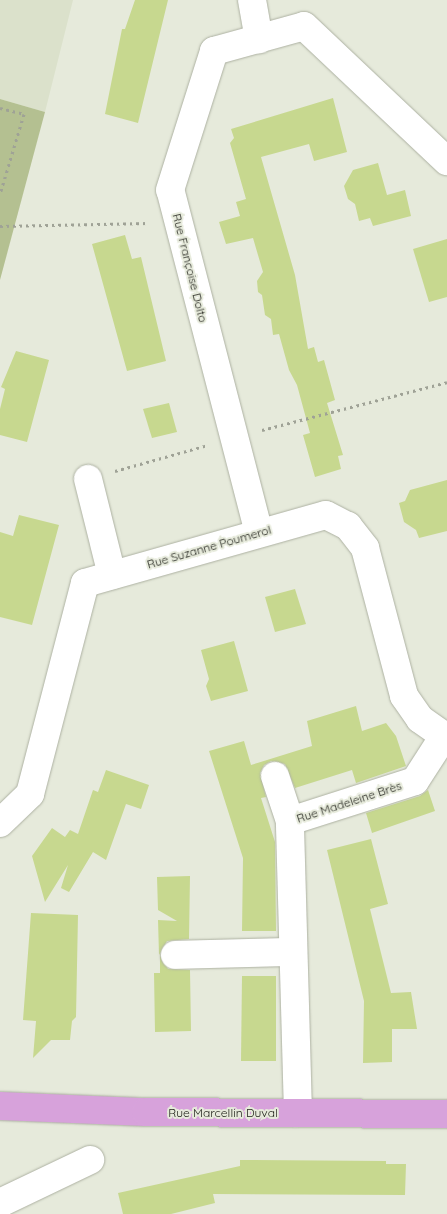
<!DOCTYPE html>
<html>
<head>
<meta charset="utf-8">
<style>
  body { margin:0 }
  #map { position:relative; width:447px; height:1214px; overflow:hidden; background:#e6eadb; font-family:Quicksand,sans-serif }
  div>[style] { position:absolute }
  .built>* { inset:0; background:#dbe1cb }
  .green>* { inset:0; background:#b4c091 }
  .building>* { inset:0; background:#c7d88f }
  .path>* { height:3px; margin-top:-1.5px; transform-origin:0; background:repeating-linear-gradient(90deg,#9fa296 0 2.5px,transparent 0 6.5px) }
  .roads { filter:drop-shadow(0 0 1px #adb1a2) drop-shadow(0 0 1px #adb1a2) }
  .minor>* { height:28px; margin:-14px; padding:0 14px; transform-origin:14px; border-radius:14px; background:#fff }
  .major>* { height:28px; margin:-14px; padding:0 14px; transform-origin:14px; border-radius:14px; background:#d7a2db }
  span { translate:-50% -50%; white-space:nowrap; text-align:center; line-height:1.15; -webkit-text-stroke:4px #e6eadb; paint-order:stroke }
  .street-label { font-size:12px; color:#1d1e18 }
</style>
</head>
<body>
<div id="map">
  <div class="built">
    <div style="clip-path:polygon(0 0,73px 0,45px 112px,0 99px)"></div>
  </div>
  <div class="green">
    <div style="clip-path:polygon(0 99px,45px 112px,0 280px)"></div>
  </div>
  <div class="building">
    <div style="clip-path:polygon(135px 0,168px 0,138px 123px,105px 114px,122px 29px,125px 29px)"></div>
    <div style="clip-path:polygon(333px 98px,347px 152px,314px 161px,309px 144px,261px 157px,295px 275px,308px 349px,314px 347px,318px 362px,324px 360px,335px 400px,327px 403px,343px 455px,338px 456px,341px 469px,315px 477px,303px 435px,310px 433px,297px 385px,289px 370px,279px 334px,273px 335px,271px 319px,265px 315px,262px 295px,258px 292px,257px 281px,263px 272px,253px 238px,226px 244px,219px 222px,240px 216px,236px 202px,246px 199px,230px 143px,234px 138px,231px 129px)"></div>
    <div style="clip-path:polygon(378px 163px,387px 195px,405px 190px,411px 216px,373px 226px,370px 218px,359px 221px,355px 204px,348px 199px,344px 186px,353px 170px)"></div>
    <div style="clip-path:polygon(125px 235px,132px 259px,141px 257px,166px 361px,127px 371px,92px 244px)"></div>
    <div style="clip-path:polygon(447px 239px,447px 297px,429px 302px,413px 249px)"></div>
    <div style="clip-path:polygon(16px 351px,49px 360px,27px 442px,0 435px,0 409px,5px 389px,1px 387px)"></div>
    <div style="clip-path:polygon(169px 403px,177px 432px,152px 438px,143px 409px)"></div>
    <div style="clip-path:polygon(447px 480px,447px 531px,419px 538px,416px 530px,404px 522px,399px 503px,405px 501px,410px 490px)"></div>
    <div style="clip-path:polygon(19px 515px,59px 525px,32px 625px,0 617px,0 532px,13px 536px)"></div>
    <div style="clip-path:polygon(295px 589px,306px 624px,275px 632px,265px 597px)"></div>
    <div style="clip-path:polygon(234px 641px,248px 691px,211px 701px,206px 686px,209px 679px,201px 650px)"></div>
    <div style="clip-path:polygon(356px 706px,362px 731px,386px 723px,396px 736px,406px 766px,356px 783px,352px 770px,295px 788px,285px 764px,271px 761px,264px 765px,260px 773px,266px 797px,261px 798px,275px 842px,276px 931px,242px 931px,243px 858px,209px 751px,244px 741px,251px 765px,312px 746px,307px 721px)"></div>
    <div style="clip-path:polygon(106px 770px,149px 785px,141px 809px,126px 804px,106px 860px,93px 852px,69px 892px,61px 888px,68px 865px,45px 902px,32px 856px,52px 828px,65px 837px,70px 830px,78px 834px,93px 790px,98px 792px)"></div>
    <div style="clip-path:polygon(428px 790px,435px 811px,372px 833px,366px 813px,420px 796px)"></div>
    <div style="clip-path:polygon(371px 839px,388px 904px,370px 909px,391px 993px,411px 992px,417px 1029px,392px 1029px,392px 1062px,363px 1063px,364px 1001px,327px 850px)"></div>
    <div style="clip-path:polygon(190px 876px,189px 939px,167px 941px,159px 955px,158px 920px,177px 921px,158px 910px,157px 877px)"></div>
    <div style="clip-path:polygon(31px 913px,78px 915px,76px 1017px,72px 1021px,70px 1040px,51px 1040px,33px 1058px,36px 1021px,23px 1020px)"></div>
    <div style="clip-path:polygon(160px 956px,168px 969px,190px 970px,191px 1031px,155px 1032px,154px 973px,160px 973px)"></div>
    <div style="clip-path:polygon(242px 976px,276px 976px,276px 1061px,241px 1061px)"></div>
    <div style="clip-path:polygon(240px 1160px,386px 1161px,386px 1164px,406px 1164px,405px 1195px,213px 1194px,215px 1203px,171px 1214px,123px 1214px,118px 1193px,240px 1166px)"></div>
  </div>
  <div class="path">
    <div style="left:0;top:108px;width:25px;rotate:14deg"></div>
    <div style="left:24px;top:114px;width:84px;rotate:106.7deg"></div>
    <div style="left:0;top:226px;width:149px;rotate:-1.2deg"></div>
    <div style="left:262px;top:430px;width:191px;rotate:-14.5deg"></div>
    <div style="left:115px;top:471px;width:97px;rotate:-15.6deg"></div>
  </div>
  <div class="roads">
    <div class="minor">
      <div style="left:252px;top:0;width:40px;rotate:80deg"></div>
      <div style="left:88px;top:479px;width:99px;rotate:76deg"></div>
      <div style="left:259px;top:533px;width:354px;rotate:-104.5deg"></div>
      <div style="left:170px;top:190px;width:146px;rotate:-72.4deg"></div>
      <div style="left:214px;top:51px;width:93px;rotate:-15.5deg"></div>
      <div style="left:304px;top:26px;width:197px;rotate:43.4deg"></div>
      <div style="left:275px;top:776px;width:47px;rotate:71.6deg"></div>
      <div style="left:0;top:823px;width:42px;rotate:-44deg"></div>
      <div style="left:30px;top:794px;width:218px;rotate:-75.4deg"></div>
      <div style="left:85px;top:583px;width:250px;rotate:-15.8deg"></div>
      <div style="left:326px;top:515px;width:25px;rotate:27deg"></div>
      <div style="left:348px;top:526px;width:28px;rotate:52deg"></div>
      <div style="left:365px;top:548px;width:153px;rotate:75.2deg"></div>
      <div style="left:404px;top:696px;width:28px;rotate:55deg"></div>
      <div style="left:420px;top:719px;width:33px;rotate:35deg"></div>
      <div style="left:175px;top:955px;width:118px;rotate:-1.5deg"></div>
      <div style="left:298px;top:1113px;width:292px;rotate:-91.6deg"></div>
      <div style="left:290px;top:821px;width:131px;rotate:-17.7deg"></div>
      <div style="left:415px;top:781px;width:54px;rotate:-57.2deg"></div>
      <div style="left:0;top:1203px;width:100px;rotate:-25.5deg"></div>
    </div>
    <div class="major">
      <div style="left:0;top:1106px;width:146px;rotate:2.4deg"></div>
      <div style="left:146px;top:1112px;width:301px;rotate:0.4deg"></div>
    </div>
  </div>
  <div class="street-label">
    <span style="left:190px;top:268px;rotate:76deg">Rue Françoise Dolto</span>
    <span style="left:209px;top:547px;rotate:-16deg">Rue Suzanne Poumerol</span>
    <span style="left:349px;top:802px;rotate:-18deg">Rue Madeleine Brès</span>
    <span style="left:223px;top:1113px">Rue Marcellin Duval</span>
  </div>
</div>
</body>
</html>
